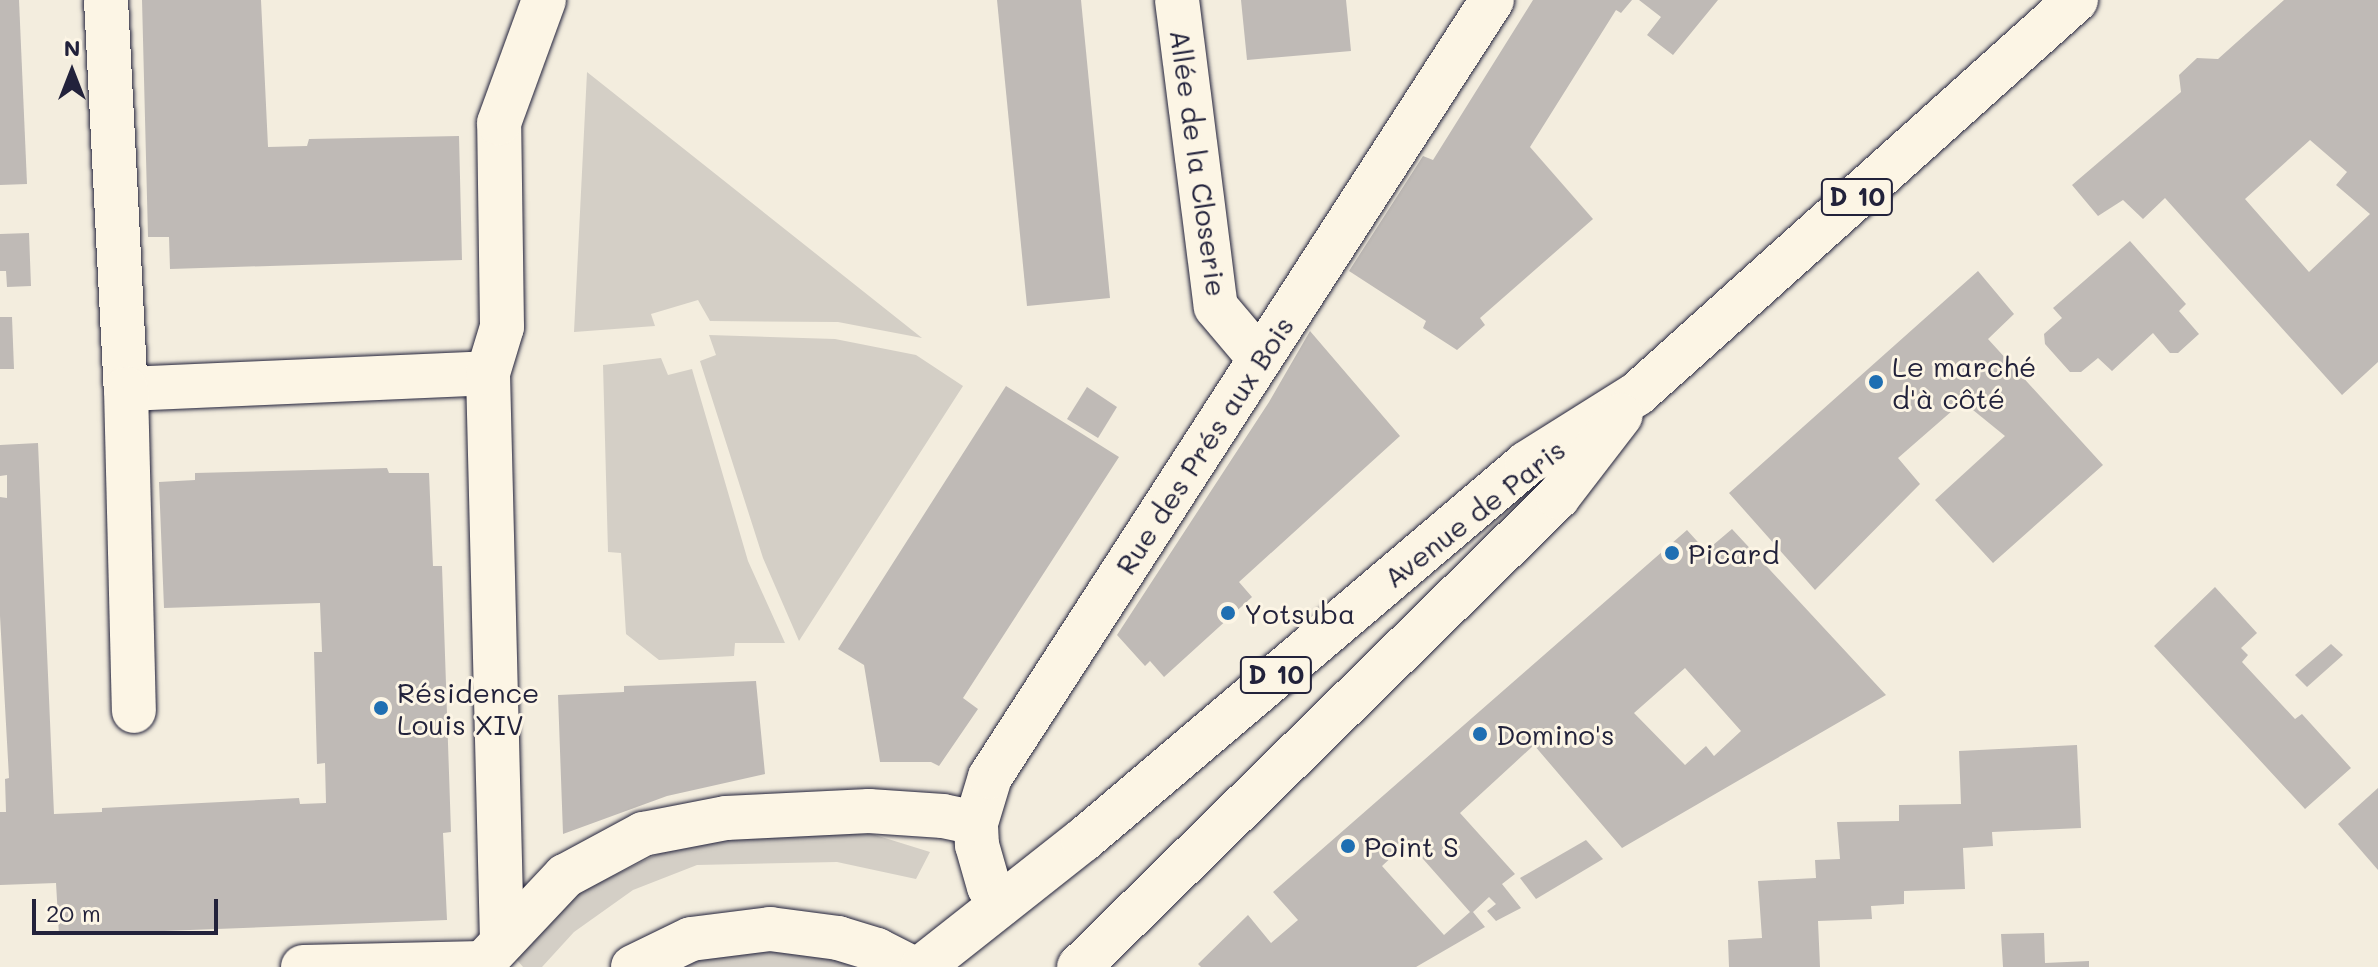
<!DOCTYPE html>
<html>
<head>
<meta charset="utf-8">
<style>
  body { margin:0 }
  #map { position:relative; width:2378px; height:967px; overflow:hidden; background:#f3edde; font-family:Mali,sans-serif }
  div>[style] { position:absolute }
  .green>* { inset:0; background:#d4cfc6 }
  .building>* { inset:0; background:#bfbab6 }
  .roads { filter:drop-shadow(0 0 2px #22223b) drop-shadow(0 0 2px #22223b) }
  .minor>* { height:44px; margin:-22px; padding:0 22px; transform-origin:22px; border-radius:22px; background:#fcf5e5 }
  .major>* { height:44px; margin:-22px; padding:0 22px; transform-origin:22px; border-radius:22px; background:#fcf5e5 }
  .dots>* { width:22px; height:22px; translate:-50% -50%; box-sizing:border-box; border:4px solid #fcf5e5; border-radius:50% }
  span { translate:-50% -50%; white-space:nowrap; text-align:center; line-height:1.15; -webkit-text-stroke:6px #fcf5e5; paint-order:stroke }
  .shield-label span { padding:2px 6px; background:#fcf5e5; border:2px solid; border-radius:6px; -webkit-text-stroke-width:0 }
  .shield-label { font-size:26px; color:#22223b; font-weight:700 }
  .street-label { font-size:28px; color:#22223b }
  .poi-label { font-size:28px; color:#22223b }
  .left { translate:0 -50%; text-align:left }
  .north { position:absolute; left:32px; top:32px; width:80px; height:80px; -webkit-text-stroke:6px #fcf5e5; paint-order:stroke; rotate:0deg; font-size:22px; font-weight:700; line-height:32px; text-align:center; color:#22223b }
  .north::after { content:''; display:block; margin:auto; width:28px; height:36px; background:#22223b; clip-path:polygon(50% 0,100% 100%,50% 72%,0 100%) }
  .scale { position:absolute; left:32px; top:899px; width:186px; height:36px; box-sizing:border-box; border:4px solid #22223b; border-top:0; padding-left:10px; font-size:24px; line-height:28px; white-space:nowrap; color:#22223b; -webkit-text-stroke:6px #fcf5e5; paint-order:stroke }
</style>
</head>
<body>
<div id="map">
  <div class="green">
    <div style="clip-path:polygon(587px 72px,922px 338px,838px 322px,710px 321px,698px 300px,651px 314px,655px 326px,574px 332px)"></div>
    <div style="clip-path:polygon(709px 335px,835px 339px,916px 355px,963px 386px,799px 641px,763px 558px,700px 361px,716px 355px)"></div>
    <div style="clip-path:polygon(661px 358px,668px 375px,692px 369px,748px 561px,785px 643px,735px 643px,734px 656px,659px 660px,626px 634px,621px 553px,608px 552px,603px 365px)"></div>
    <div style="clip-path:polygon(872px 834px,930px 852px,916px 879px,837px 862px,697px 865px,633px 890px,574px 932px,542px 967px,523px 967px,511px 953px,570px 897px,660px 853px,746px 835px)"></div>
    <div style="clip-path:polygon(774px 950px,816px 950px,854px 967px,674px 967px,714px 956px)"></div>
  </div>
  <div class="building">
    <div style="clip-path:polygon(0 0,19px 0,27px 184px,0 185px)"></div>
    <div style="clip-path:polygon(142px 0,261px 0,268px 147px,307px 146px,309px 139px,459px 136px,462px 260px,170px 269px,169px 237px,148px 237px)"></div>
    <div style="clip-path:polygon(997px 0,1081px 0,1110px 298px,1027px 306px)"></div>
    <div style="clip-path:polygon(1241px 0,1346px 0,1351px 51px,1247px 60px)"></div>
    <div style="clip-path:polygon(1533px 0,1632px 0,1621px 13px,1616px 10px,1530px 147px,1593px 219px,1480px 318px,1485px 325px,1457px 350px,1423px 328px,1426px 321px,1349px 271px,1423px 156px,1433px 160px)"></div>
    <div style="clip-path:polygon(1639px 0,1718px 0,1673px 55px,1647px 35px,1661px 17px)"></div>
    <div style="clip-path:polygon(evenodd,2284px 0,2378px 0,2378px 362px,2342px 395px,2165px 198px,2143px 219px,2123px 200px,2098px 216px,2072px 185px,2181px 92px,2179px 75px,2197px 58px,2218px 59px,2284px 0,2310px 140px,2347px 172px,2336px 185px,2370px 214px,2309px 272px,2245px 199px,2310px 140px)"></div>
    <div style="clip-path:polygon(29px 233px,31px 286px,7px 287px,6px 271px,0 271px,0 234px)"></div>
    <div style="clip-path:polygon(2130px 241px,2186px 304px,2179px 311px,2199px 334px,2178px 353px,2170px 353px,2153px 333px,2112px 371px,2098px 358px,2081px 372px,2070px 372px,2045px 344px,2044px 334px,2062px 318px,2053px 308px)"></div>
    <div style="clip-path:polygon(1978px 271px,2014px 314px,1988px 339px,2103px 465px,1993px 563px,1935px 500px,2005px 436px,1973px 410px,1974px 404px,1968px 397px,1898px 458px,1920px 484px,1815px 590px,1729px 493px)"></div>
    <div style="clip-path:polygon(0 317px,12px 317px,14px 369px,0 369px)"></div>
    <div style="clip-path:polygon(1310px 331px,1400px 436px,1239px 582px,1252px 597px,1164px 677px,1150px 661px,1145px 666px,1117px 635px,1269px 402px)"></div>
    <div style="clip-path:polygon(1006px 386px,1119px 457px,963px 698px,978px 709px,939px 766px,931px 762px,880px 762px,864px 665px,838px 649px)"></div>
    <div style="clip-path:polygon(1087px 387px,1117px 407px,1098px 438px,1067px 419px)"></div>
    <div style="clip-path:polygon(38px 443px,54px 814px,102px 812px,102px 808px,299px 798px,300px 804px,326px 803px,325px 763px,317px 764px,314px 652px,322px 652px,320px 603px,164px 608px,159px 482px,195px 480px,195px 473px,387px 468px,389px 473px,429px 473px,433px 566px,442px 566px,451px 832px,443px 833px,447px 920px,59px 935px,56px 883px,0 885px,0 812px,6px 812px,5px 779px,9px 778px,0 616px,0 497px,7px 498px,7px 475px,0 476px,0 445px)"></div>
    <div style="clip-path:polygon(evenodd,1732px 529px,1886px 695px,1622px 848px,1534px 745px,1460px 813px,1515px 874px,1502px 884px,1521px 908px,1496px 921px,1487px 911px,1496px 904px,1489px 897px,1473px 912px,1485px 927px,1416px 967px,1201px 967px,1198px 964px,1248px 915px,1271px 943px,1298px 920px,1273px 892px,1687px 530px,1706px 551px,1732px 529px,1685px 668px,1741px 731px,1714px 756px,1706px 746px,1685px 765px,1634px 713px,1685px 668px,1732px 529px,1408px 842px,1470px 912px,1444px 935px,1382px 866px,1408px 842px)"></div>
    <div style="clip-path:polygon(2215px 587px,2257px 633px,2241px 648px,2248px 655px,2242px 662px,2295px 719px,2302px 714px,2351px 768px,2305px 809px,2154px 646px)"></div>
    <div style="clip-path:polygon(2331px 644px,2343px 655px,2307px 687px,2295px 675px)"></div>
    <div style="clip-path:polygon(756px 681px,765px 774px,667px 796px,563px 834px,558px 695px,624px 692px,624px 686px)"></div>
    <div style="clip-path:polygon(2077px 745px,2081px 828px,1992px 832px,1993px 846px,1963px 848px,1965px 889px,1904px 891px,1904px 904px,1871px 906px,1872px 919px,1818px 921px,1820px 967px,1729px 967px,1728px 940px,1762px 938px,1758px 881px,1816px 878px,1815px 860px,1840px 859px,1837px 822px,1899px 821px,1899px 805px,1961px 804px,1959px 751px)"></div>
    <div style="clip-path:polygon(2378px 788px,2378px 870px,2338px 824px)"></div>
    <div style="clip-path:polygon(1586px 840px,1603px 859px,1536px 899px,1520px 878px)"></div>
    <div style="clip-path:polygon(2044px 933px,2045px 963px,2089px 961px,2089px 967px,2003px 967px,2001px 934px)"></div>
  </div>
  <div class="roads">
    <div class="minor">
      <div style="left:106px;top:0;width:390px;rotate:87.1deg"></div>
      <div style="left:126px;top:389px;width:362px;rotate:-2.5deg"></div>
      <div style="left:1177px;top:0;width:309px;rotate:82.8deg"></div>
      <div style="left:1216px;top:307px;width:68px;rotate:49.8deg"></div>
      <div style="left:126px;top:389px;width:322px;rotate:88.6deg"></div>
      <div style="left:1000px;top:905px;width:21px;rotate:-121deg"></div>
      <div style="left:989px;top:887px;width:44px;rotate:-105.9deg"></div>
      <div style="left:977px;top:845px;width:22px;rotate:-93deg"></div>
      <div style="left:976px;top:823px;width:48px;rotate:-73.1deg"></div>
      <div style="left:990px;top:777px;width:925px;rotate:-57.13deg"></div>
      <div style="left:502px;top:942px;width:569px;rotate:-91.41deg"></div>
      <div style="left:488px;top:373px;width:48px;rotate:-73.1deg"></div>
      <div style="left:502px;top:327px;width:204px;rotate:-90.8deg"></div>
      <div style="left:499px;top:123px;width:131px;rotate:-69.9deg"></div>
      <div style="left:303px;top:967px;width:180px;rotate:-1.3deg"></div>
      <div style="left:483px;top:963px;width:120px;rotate:-46.7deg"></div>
      <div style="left:565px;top:876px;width:89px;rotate:-28.3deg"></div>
      <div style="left:643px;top:834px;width:85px;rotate:-10.9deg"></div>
      <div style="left:726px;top:818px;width:143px;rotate:-2.8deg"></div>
      <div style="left:869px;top:811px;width:74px;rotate:3.9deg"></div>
      <div style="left:943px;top:816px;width:34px;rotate:12deg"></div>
      <div style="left:633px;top:967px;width:64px;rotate:-25.8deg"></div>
      <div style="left:691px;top:939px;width:80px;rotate:-7.2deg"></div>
      <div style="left:770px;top:929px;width:69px;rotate:7.5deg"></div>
      <div style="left:838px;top:938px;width:41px;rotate:17.1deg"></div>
      <div style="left:877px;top:950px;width:37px;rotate:27deg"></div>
    </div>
    <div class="major">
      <div style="left:922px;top:967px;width:205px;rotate:-38.3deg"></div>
      <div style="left:1083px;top:840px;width:582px;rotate:-40.33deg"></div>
      <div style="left:1527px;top:463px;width:130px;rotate:-32.1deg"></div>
      <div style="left:1637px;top:394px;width:590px;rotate:-41.91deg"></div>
      <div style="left:1079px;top:967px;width:671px;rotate:-44.46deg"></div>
      <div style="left:1558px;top:497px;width:103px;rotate:-52.5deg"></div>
    </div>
  </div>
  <div class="dots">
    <div style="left:1876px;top:382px;background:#1f6fb2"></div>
    <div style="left:1672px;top:553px;background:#1f6fb2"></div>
    <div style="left:1228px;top:613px;background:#1f6fb2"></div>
    <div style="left:381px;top:708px;background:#1f6fb2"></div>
    <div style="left:1480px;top:734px;background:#1f6fb2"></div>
    <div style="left:1348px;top:846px;background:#1f6fb2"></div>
  </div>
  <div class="shield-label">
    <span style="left:1857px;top:197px">D 10</span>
    <span style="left:1276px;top:675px">D 10</span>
  </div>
  <div class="street-label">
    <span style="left:1199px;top:163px;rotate:82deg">Allée de la Closerie</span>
    <span style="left:1204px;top:445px;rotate:-57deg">Rue des Prés aux Bois</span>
    <span style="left:1474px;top:513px;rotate:-38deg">Avenue de Paris</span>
  </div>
  <div class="poi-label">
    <span class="left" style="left:1892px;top:382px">Le marché<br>d'à côté</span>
    <span class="left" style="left:1688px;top:553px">Picard</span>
    <span class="left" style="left:1244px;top:613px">Yotsuba</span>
    <span class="left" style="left:397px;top:708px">Résidence<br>Louis XIV</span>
    <span class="left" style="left:1496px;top:734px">Domino's</span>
    <span class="left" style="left:1364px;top:846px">Point S</span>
  </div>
  <div class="north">N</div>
  <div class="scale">20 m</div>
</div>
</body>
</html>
